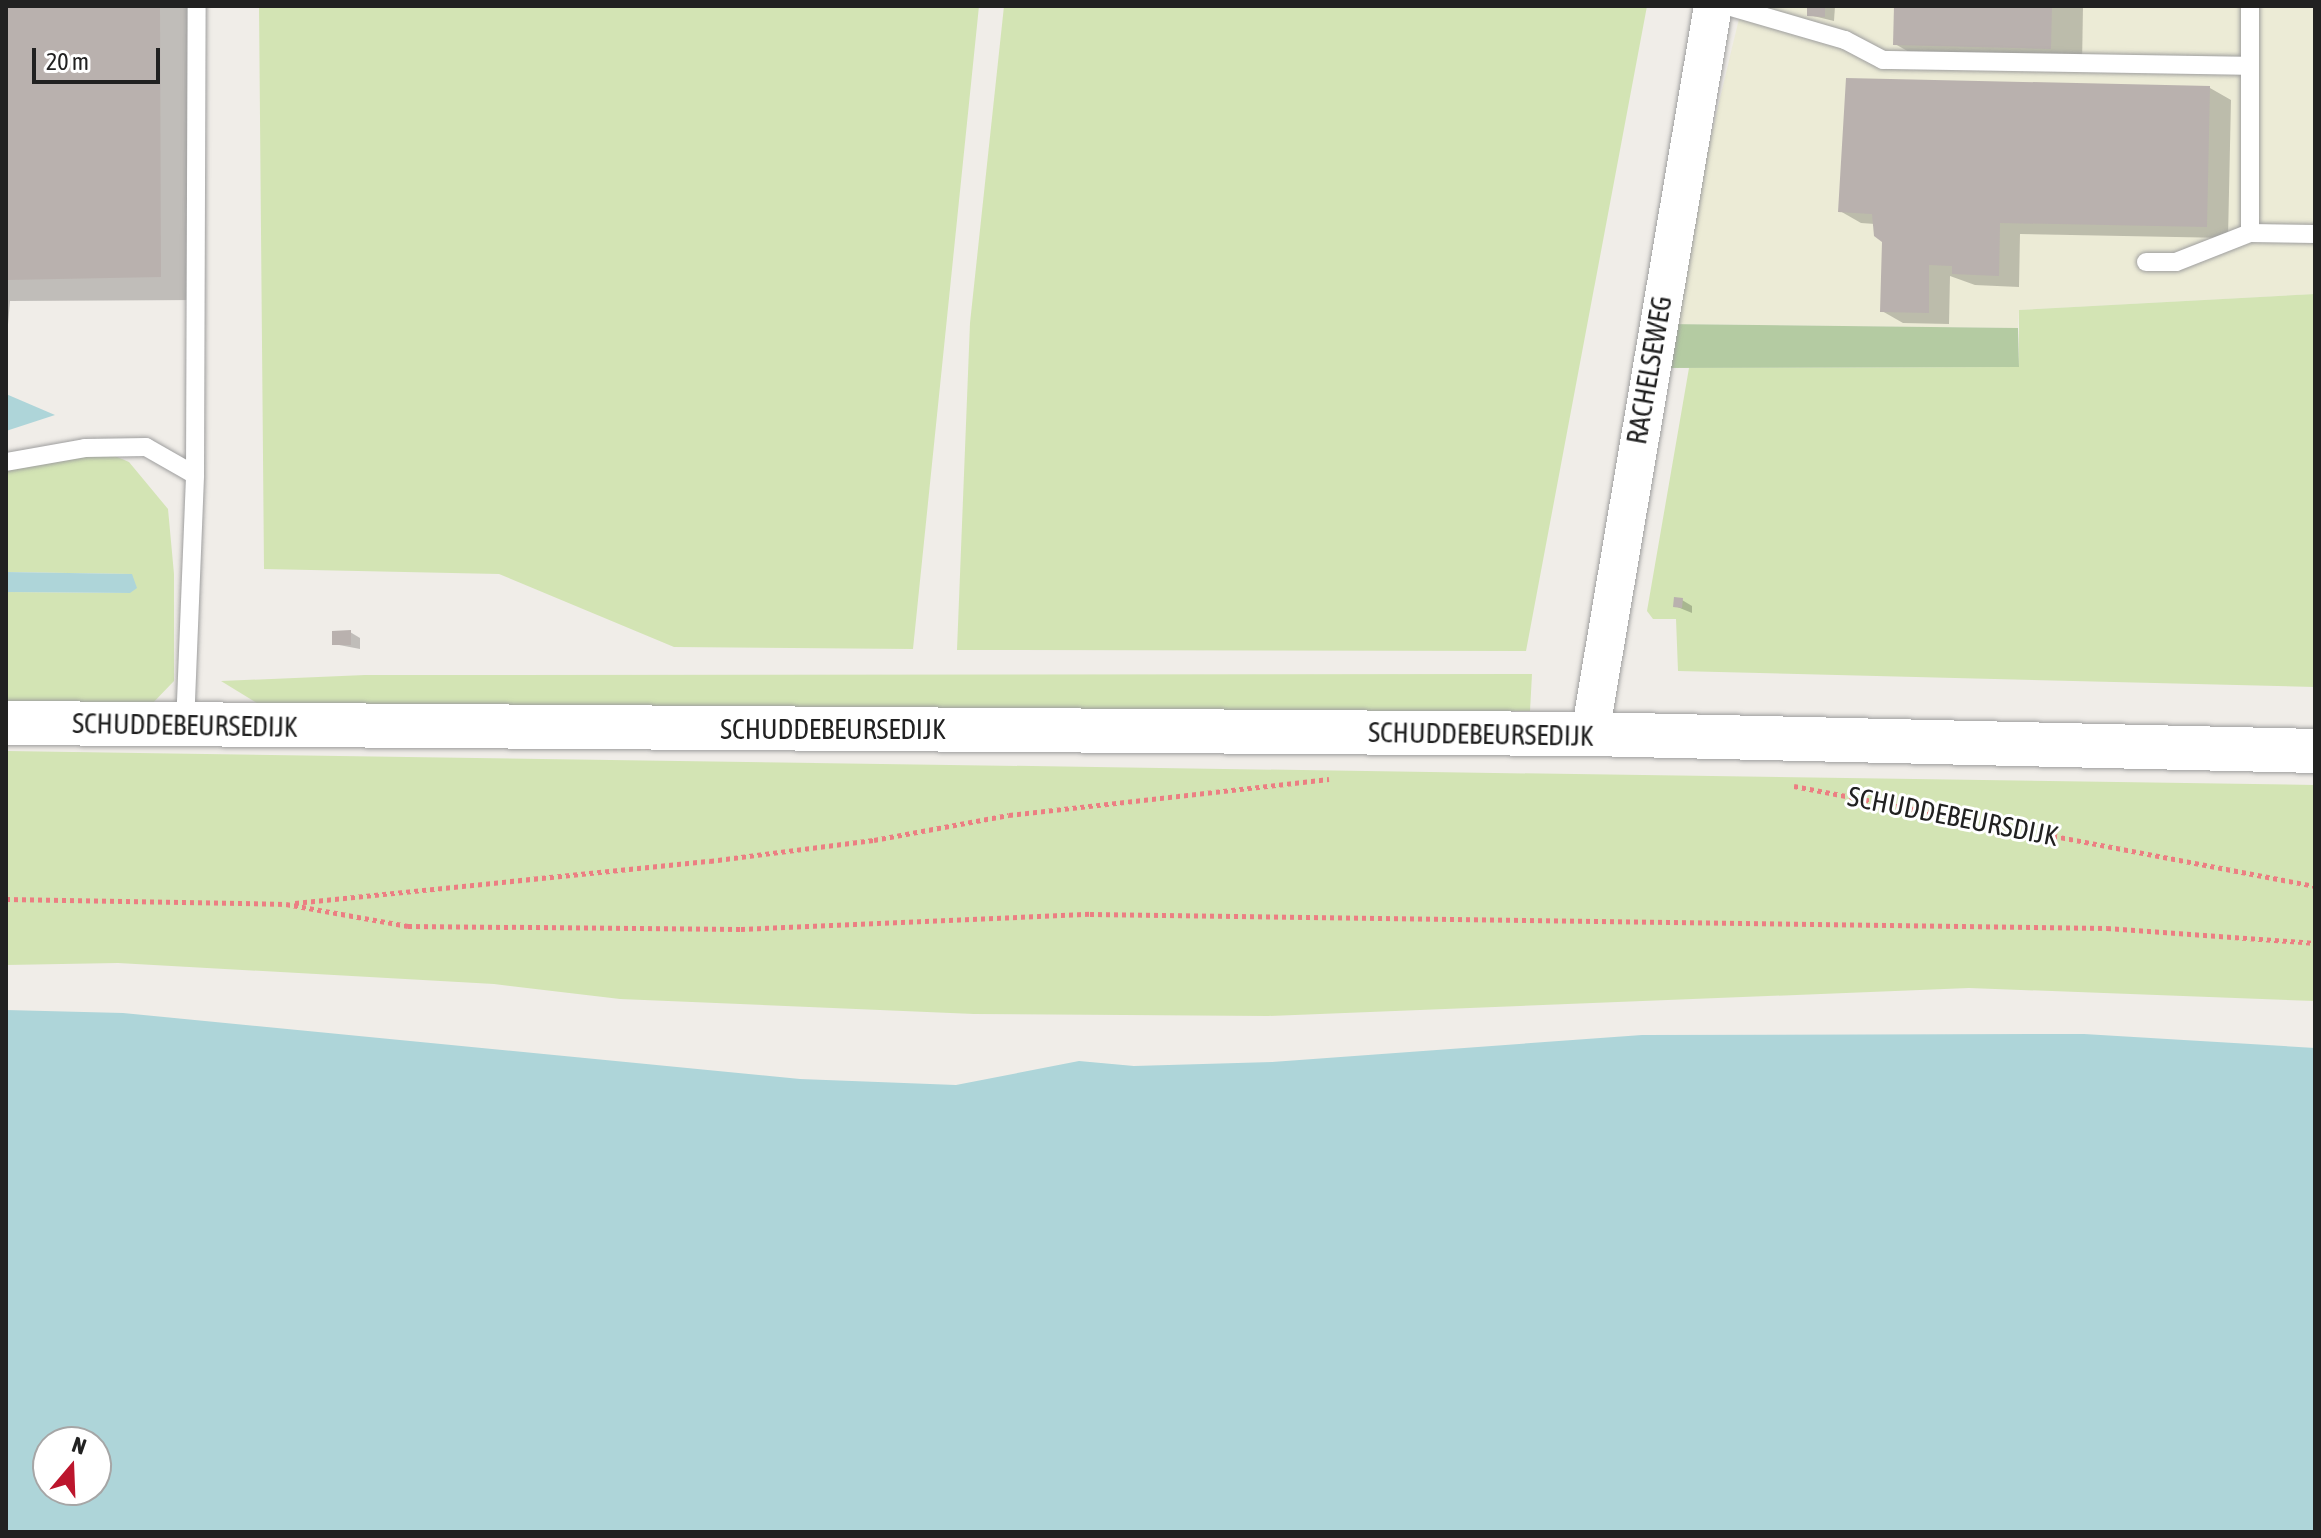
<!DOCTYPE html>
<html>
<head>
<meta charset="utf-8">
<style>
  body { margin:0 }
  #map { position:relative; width:2321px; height:1538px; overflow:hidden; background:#f0ede8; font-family:"Asap Condensed",sans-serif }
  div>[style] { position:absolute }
  .farmland>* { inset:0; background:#ecebd6 }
  .grass>* { inset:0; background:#d3e4b4 }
  .forest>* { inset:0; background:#b4cba2 }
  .water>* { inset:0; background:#aed5d9 }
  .shadow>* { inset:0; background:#0003 }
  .building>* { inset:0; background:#b9b1ae }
  .path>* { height:5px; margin-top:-2.5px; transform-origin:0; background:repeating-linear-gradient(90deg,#ec7e82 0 4px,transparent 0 8px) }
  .roads { filter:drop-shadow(0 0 2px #9e9e9e) drop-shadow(0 0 2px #9e9e9e) }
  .service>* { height:18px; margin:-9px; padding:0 9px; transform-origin:9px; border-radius:9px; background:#fff }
  .minor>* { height:38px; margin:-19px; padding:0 19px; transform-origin:19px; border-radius:19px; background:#fff }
  .tertiary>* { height:44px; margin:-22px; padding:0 22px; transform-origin:22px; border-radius:22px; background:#fff }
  span { translate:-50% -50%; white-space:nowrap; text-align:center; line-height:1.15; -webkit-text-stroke:6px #fff; paint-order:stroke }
  .street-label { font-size:28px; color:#212121 }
  .frame { position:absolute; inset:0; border:8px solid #212121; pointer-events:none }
  .north { position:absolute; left:32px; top:1426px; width:80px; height:80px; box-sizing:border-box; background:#fff; border:2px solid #a6a6a6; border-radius:50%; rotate:19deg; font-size:22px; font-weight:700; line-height:32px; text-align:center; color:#212121 }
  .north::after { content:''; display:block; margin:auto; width:28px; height:36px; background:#bc162d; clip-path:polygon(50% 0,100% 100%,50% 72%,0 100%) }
  .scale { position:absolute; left:32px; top:48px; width:128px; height:36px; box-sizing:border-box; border:4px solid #212121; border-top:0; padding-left:10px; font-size:24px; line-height:28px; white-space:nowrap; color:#212121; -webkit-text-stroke:6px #fff; paint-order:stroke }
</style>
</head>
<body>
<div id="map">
  <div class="farmland">
    <div style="clip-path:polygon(1742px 6px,2315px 6px,2315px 294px,2019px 310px,2018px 328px,1666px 324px)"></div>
  </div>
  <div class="grass">
    <div style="clip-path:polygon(259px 6px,979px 6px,913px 649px,674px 647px,499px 574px,264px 569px)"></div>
    <div style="clip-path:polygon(1004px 6px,1647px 6px,1526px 651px,957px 650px,970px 323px)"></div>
    <div style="clip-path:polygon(2315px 294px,2315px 687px,1678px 671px,1676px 619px,1653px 619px,1647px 611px,1689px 368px,2019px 367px,2019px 310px)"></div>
    <div style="clip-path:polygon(101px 450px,129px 462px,168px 509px,174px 574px,174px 681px,147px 709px,6px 706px,6px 592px,130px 593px,131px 574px,6px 572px,6px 469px)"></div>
    <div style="clip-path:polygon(1532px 674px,1530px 711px,576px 713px,265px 708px,221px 681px,365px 675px)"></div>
    <div style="clip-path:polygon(6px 751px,2315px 785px,2315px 1001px,1969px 988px,1268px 1016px,974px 1014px,620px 999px,494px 984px,118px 963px,6px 965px)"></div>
  </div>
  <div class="forest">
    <div style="clip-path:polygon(1666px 324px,2018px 328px,2019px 367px,1658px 368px)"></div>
  </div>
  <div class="water">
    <div style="clip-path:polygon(6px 394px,55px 415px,6px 431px)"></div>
    <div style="clip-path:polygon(6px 572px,132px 574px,137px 588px,130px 593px,6px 592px)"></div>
    <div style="clip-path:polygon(evenodd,6px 1010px,123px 1013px,800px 1079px,956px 1085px,1079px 1061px,1134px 1066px,1272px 1062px,1642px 1035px,2084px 1034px,2315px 1048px,2315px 1532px,6px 1532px,6px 1010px,48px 1442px,96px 1442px,96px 1490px,48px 1490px,48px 1442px)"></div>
  </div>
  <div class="shadow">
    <div style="clip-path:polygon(6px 6px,199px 6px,201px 300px,10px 301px,6px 348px)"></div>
    <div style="clip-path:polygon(1809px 6px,1835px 6px,1834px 21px,1809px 15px)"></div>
    <div style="clip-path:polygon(1896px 6px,2083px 6px,2082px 65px,1927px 62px,1895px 44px)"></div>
    <div style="clip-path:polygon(2210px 88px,2231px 100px,2228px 238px,2020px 234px,2019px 287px,1975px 285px,1950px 276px,1949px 324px,1903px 323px,1882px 311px,1884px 241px,1875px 224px,1861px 223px,1840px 211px)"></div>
    <div style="clip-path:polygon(1682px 600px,1692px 606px,1692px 613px,1675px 606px)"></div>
    <div style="clip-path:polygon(350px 632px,360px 638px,360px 649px,334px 644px)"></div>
  </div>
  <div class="building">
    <div style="clip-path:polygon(6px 6px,160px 6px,161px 277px,6px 280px)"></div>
    <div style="clip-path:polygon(1807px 6px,1825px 6px,1825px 17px,1807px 16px)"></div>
    <div style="clip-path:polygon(1894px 6px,2052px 6px,2051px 49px,1893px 45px)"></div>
    <div style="clip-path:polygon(1846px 78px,2210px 86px,2207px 227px,2000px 223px,1999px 276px,1952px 274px,1952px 266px,1929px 265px,1929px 313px,1880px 312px,1882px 242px,1874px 236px,1872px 214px,1838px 212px)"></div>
    <div style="clip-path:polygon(1674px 597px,1683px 598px,1682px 608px,1673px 607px)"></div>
    <div style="clip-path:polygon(351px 630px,351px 645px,332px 645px,332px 631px)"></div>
  </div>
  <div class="path">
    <div style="left:1794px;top:786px;width:531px;rotate:10.87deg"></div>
    <div style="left:6px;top:899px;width:280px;rotate:1deg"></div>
    <div style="left:286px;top:904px;width:124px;rotate:10.2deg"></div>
    <div style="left:408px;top:926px;width:333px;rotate:0.5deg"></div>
    <div style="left:741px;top:929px;width:349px;rotate:-2.5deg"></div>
    <div style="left:1090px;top:914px;width:1017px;rotate:0.79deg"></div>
    <div style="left:2107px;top:928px;width:209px;rotate:4.1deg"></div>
    <div style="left:295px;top:903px;width:417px;rotate:-5.8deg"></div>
    <div style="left:710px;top:861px;width:165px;rotate:-7.3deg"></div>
    <div style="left:874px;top:840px;width:137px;rotate:-10.5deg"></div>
    <div style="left:1009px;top:815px;width:322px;rotate:-6.4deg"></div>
  </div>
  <div class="roads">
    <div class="service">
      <div style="left:1728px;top:6px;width:122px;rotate:16.2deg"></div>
      <div style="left:1845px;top:40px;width:43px;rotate:27.8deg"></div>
      <div style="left:1883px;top:60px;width:367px;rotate:0.9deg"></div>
      <div style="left:2250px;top:233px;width:227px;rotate:-90deg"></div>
      <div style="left:2146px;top:262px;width:30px"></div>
      <div style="left:2176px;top:262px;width:79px;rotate:-21.4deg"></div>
      <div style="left:2250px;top:233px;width:65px;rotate:0.9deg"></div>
      <div style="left:6px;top:462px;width:80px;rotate:-10deg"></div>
      <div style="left:85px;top:448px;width:61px;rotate:-0.9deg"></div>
      <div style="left:146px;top:447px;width:56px;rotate:29.7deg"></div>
      <div style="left:185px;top:726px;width:251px;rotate:-87.7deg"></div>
      <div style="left:195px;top:475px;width:469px;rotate:-89.8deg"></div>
    </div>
    <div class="minor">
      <div style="left:1590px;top:734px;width:738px;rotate:-80.41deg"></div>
    </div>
    <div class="tertiary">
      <div style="left:6px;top:723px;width:1584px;rotate:0.4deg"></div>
      <div style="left:1590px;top:734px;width:725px;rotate:1.34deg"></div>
    </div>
  </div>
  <div class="street-label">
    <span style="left:1649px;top:370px;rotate:-80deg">RACHELSEWEG</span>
    <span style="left:185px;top:725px;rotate:1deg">SCHUDDEBEURSEDIJK</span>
    <span style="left:833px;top:729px">SCHUDDEBEURSEDIJK</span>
    <span style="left:1481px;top:734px;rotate:1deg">SCHUDDEBEURSEDIJK</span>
    <span style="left:1953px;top:816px;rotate:11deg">SCHUDDEBEURSDIJK</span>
  </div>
  <div class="frame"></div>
  <div class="north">N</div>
  <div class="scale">20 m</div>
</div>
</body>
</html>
